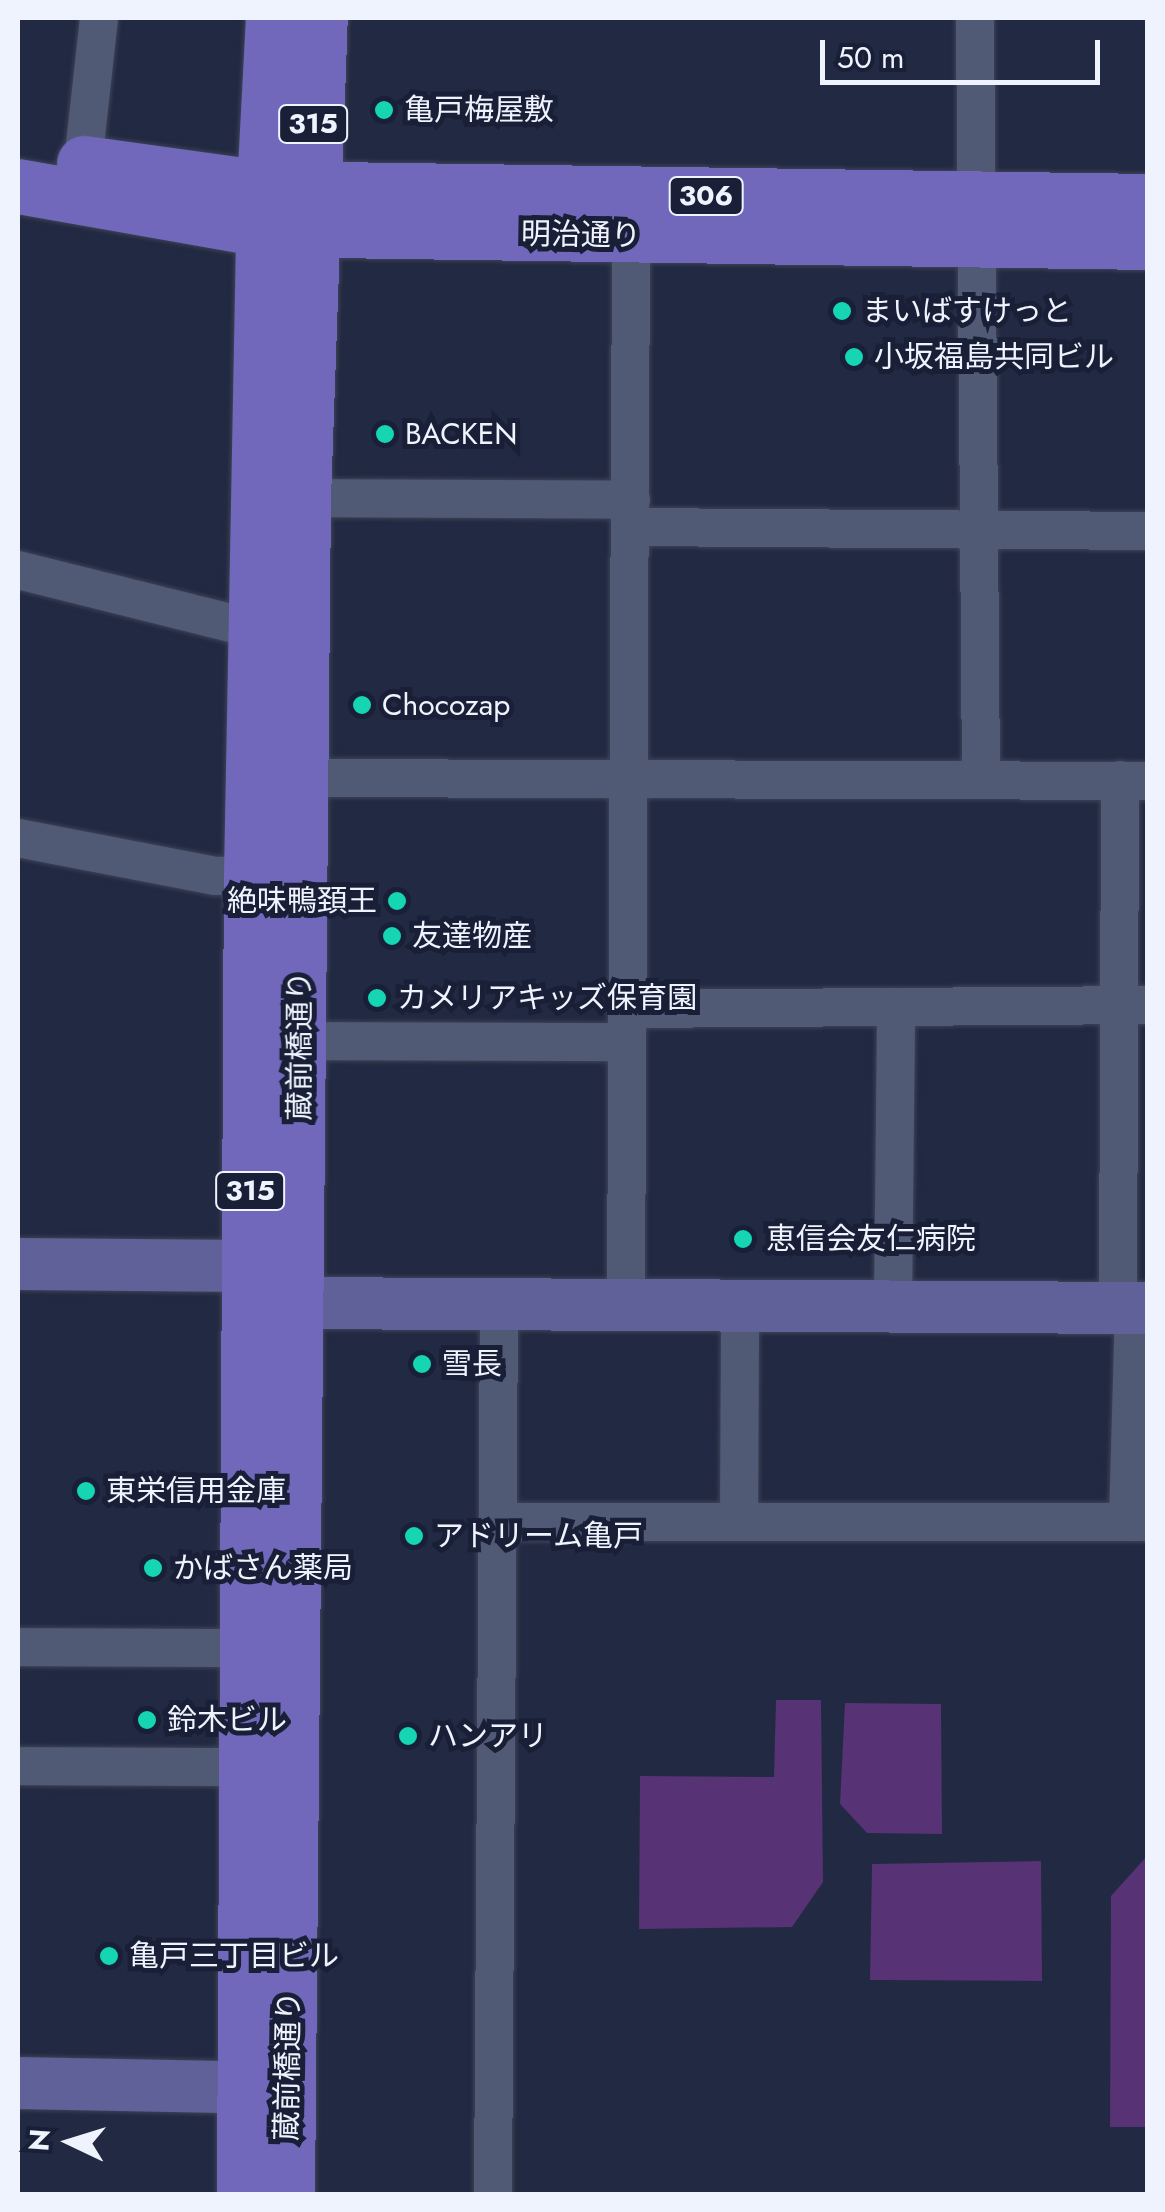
<!DOCTYPE html>
<html>
<head>
<meta charset="utf-8">
<style>
  body { margin:0 }
  #map { position:relative; width:1165px; height:2212px; overflow:hidden; background:#222942; font-family:Jost,"Noto Sans JP",sans-serif }
  div>[style] { position:absolute }
  .green>* { inset:0; background:#573274 }
  .roads { filter:drop-shadow(0 0 2px #3d4357) drop-shadow(0 0 2px #3d4357) }
  .street>* { height:38px; margin:-19px; padding:0 19px; transform-origin:19px; border-radius:19px; background:#505a75 }
  .secondary>* { height:52px; margin:-26px; padding:0 26px; transform-origin:26px; border-radius:26px; background:#606198 }
  .primary>* { height:55px; margin:-27.5px; padding:0 27.5px; transform-origin:27.5px; border-radius:27.5px; background:#7168bb }
  .dots>* { width:28px; height:28px; translate:-50% -50%; box-sizing:border-box; border:5px solid #181f37; border-radius:50% }
  span { translate:-50% -50%; white-space:nowrap; text-align:center; line-height:1.15; -webkit-text-stroke:10px #181f37; paint-order:stroke }
  .shield-label span { padding:2px 8px; background:#181f37; border:2px solid; border-radius:8px; -webkit-text-stroke-width:0 }
  .shield-label { font-size:28px; color:#eff3fd; font-weight:700 }
  .poi-label { font-size:30px; color:#eff3fd }
  .left { translate:0 -50%; text-align:left }
  .right { translate:-100% -50%; text-align:right }
  .street-label { font-size:30px; color:#eff3fd }
  .frame { position:absolute; inset:0; border:20px solid #eff3fd; pointer-events:none }
  .north { position:absolute; left:20px; top:2092px; width:100px; height:100px; -webkit-text-stroke:8px #181f37; paint-order:stroke; rotate:274deg; font-size:28px; font-weight:700; line-height:40px; text-align:center; color:#eff3fd }
  .north::after { content:''; display:block; margin:auto; width:35px; height:45px; background:#eff3fd; clip-path:polygon(50% 0,100% 100%,50% 72%,0 100%) }
  .scale { position:absolute; left:820px; top:40px; width:280px; height:45px; box-sizing:border-box; border:5px solid #eff3fd; border-top:0; padding-left:12px; font-size:30px; line-height:35px; white-space:nowrap; color:#eff3fd; -webkit-text-stroke:8px #181f37; paint-order:stroke }
</style>
</head>
<body>
<div id="map">
  <div class="green">
    <div style="clip-path:polygon(776px 1700px,821px 1700px,823px 1882px,792px 1927px,639px 1929px,640px 1776px,774px 1777px)"></div>
    <div style="clip-path:polygon(845px 1703px,941px 1704px,942px 1834px,867px 1833px,840px 1804px)"></div>
    <div style="clip-path:polygon(1147px 1856px,1147px 2127px,1110px 2127px,1111px 1896px)"></div>
    <div style="clip-path:polygon(1041px 1861px,1042px 1981px,870px 1980px,872px 1864px)"></div>
  </div>
  <div class="roads">
    <div class="street">
      <div style="left:975px;top:18px;width:761px;rotate:89.55deg"></div>
      <div style="left:83px;top:163px;width:146px;rotate:-83.7deg"></div>
      <div style="left:303px;top:498px;width:328px;rotate:0.3deg"></div>
      <div style="left:632px;top:527px;width:516px;rotate:0.44deg"></div>
      <div style="left:18px;top:570px;width:244px;rotate:14deg"></div>
      <div style="left:301px;top:778px;width:847px;rotate:0.2deg"></div>
      <div style="left:18px;top:838px;width:201px;rotate:10.9deg"></div>
      <div style="left:215px;top:876px;width:36px;rotate:-2deg"></div>
      <div style="left:628px;top:1009px;width:520px;rotate:-0.44deg"></div>
      <div style="left:300px;top:1041px;width:326px;rotate:0.2deg"></div>
      <div style="left:626px;top:1303px;width:1068px;rotate:-89.73deg"></div>
      <div style="left:893px;top:1306px;width:298px;rotate:-89.4deg"></div>
      <div style="left:1118px;top:1308px;width:528px;rotate:-89.78deg"></div>
      <div style="left:499px;top:1522px;width:649px"></div>
      <div style="left:739px;top:1522px;width:216px;rotate:-89.7deg"></div>
      <div style="left:1128px;top:1522px;width:214px;rotate:-88.4deg"></div>
      <div style="left:18px;top:1647px;width:229px;rotate:0.3deg"></div>
      <div style="left:18px;top:1766px;width:228px;rotate:0.3deg"></div>
      <div style="left:493px;top:2194px;width:891px;rotate:-89.61deg"></div>
    </div>
    <div class="secondary">
      <div style="left:18px;top:1264px;width:232px;rotate:0.5deg"></div>
      <div style="left:250px;top:1266px;width:61px;rotate:37.6deg"></div>
      <div style="left:298px;top:1303px;width:850px;rotate:0.34deg"></div>
      <div style="left:18px;top:2083px;width:269px;rotate:1.1deg"></div>
    </div>
    <div class="primary">
      <div style="left:84px;top:163px;width:182px;rotate:7.9deg"></div>
      <div style="left:264px;top:188px;width:884px;rotate:0.84deg"></div>
      <div style="left:18px;top:186px;width:249px;rotate:10deg"></div>
      <div style="left:263px;top:229px;width:885px;rotate:0.84deg"></div>
      <div style="left:244px;top:2194px;width:1319px;rotate:-89.7deg"></div>
      <div style="left:251px;top:875px;width:687px;rotate:-88.92deg"></div>
      <div style="left:264px;top:188px;width:170px;rotate:-87deg"></div>
      <div style="left:287px;top:2194px;width:1696px;rotate:-89.46deg"></div>
      <div style="left:303px;top:498px;width:480px;rotate:-88deg"></div>
    </div>
  </div>
  <div class="dots">
    <div style="left:384px;top:110px;background:#15d5b3"></div>
    <div style="left:842px;top:311px;background:#15d5b3"></div>
    <div style="left:854px;top:357px;background:#15d5b3"></div>
    <div style="left:385px;top:434px;background:#15d5b3"></div>
    <div style="left:362px;top:705px;background:#15d5b3"></div>
    <div style="left:397px;top:901px;background:#15d5b3"></div>
    <div style="left:392px;top:936px;background:#15d5b3"></div>
    <div style="left:377px;top:998px;background:#15d5b3"></div>
    <div style="left:743px;top:1239px;background:#15d5b3"></div>
    <div style="left:422px;top:1364px;background:#15d5b3"></div>
    <div style="left:86px;top:1491px;background:#15d5b3"></div>
    <div style="left:414px;top:1536px;background:#15d5b3"></div>
    <div style="left:153px;top:1568px;background:#15d5b3"></div>
    <div style="left:147px;top:1720px;background:#15d5b3"></div>
    <div style="left:408px;top:1736px;background:#15d5b3"></div>
    <div style="left:109px;top:1956px;background:#15d5b3"></div>
  </div>
  <div class="shield-label">
    <span style="left:313px;top:124px">315</span>
    <span style="left:706px;top:196px">306</span>
    <span style="left:250px;top:1191px">315</span>
  </div>
  <div class="poi-label">
    <span class="left" style="left:404px;top:110px">亀戸梅屋敷</span>
    <span class="left" style="left:862px;top:311px">まいばすけっと</span>
    <span class="left" style="left:874px;top:357px">小坂福島共同ビル</span>
    <span class="left" style="left:405px;top:434px">BACKEN</span>
    <span class="left" style="left:382px;top:705px">Chocozap</span>
    <span class="right" style="left:377px;top:901px">絶味鴨頚王</span>
    <span class="left" style="left:412px;top:936px">友達物産</span>
    <span class="left" style="left:397px;top:998px">カメリアキッズ保育園</span>
    <span class="left" style="left:766px;top:1239px">恵信会友仁病院</span>
    <span class="left" style="left:442px;top:1364px">雪長</span>
    <span class="left" style="left:106px;top:1491px">東栄信用金庫</span>
    <span class="left" style="left:434px;top:1536px">アドリーム亀戸</span>
    <span class="left" style="left:173px;top:1568px">かばさん薬局</span>
    <span class="left" style="left:167px;top:1720px">鈴木ビル</span>
    <span class="left" style="left:428px;top:1736px">ハンアリ</span>
    <span class="left" style="left:129px;top:1956px">亀戸三丁目ビル</span>
  </div>
  <div class="street-label">
    <span style="left:581px;top:235px;rotate:1deg">明治通り</span>
    <span style="left:300px;top:1046px;rotate:-90deg">蔵前橋通り</span>
    <span style="left:288px;top:2066px;rotate:-89deg">蔵前橋通り</span>
  </div>
  <div class="frame"></div>
  <div class="north">N</div>
  <div class="scale">50 m</div>
</div>
</body>
</html>
